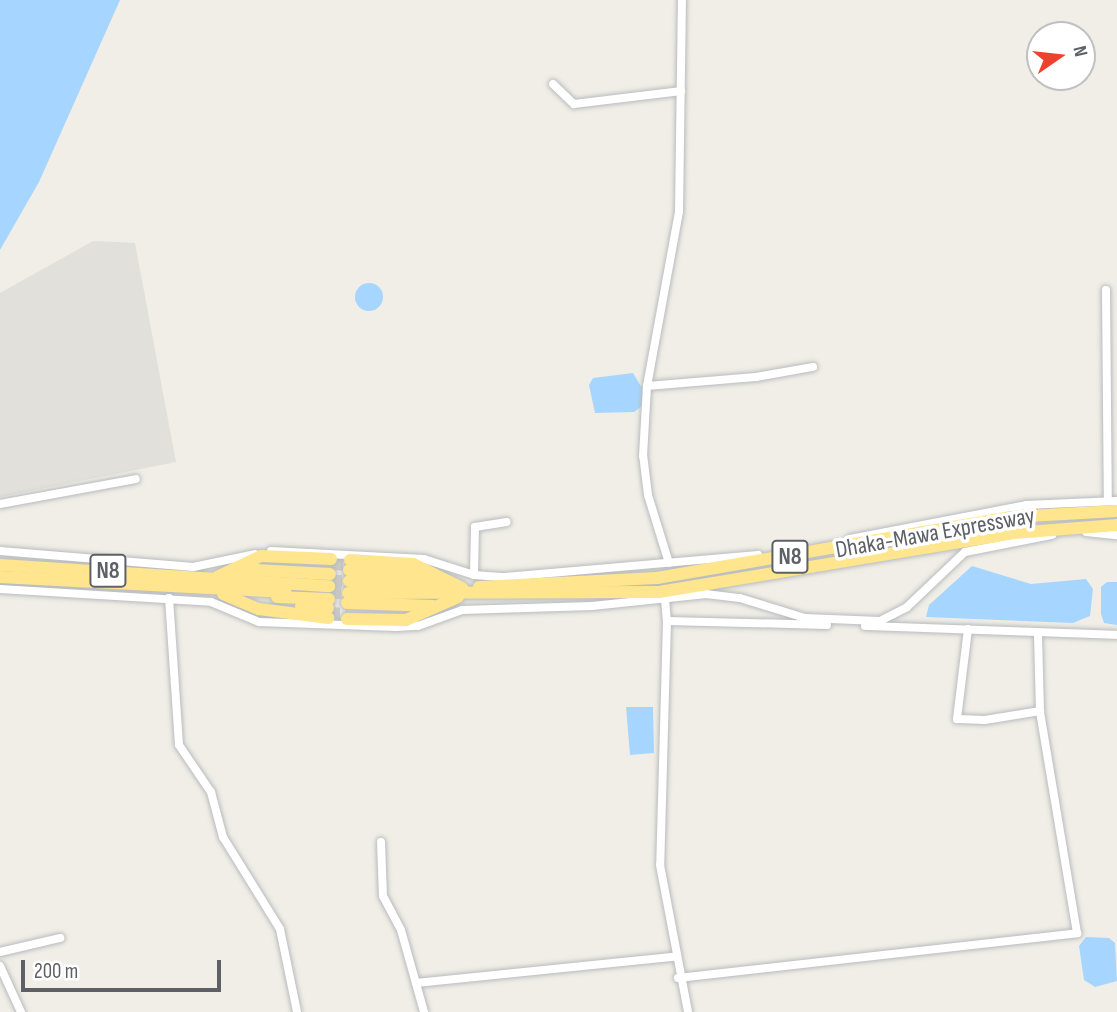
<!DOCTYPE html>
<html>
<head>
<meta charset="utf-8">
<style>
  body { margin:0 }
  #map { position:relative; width:1117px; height:1012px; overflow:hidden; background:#f0eee6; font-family:"Sofia Sans Condensed",sans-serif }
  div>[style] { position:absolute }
  .industrial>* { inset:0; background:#e1e0da }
  .water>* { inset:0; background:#a6d6ff }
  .round { border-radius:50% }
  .highway-tunnel>* { height:12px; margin-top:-6px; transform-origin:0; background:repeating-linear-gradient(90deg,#cbcbc6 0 12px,transparent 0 18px) }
  .roads { filter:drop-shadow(0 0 2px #b8bbbf) drop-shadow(0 0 2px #b8bbbf) }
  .minor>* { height:8px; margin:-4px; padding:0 4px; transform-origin:4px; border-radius:4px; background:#fff }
  .highway>* { height:12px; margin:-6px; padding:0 6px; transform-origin:6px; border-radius:6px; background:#ffe58d }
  span { translate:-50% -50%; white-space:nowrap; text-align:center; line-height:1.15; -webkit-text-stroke:7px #fff; paint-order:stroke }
  .shield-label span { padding:2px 5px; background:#fff; border:2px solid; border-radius:5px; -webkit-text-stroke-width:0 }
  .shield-label { font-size:23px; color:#5d6166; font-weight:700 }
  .street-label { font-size:24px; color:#5d6166 }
  .north { position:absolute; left:1026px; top:21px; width:70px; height:70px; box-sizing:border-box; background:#fff; border:2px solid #bec0c2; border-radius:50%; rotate:76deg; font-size:19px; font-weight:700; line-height:28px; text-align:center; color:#5d6166 }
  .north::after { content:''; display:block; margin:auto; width:24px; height:32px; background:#ed422e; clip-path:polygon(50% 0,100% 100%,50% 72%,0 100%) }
  .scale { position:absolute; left:21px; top:960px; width:200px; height:32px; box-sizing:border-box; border:4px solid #5d6166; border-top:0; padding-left:9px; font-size:21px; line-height:24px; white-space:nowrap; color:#5d6166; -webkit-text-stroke:5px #fff; paint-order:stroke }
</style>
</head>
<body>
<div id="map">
  <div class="industrial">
    <div style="clip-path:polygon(93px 241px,135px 243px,176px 462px,0 497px,0 293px)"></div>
  </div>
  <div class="water">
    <div style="clip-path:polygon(0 0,120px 0,39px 182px,0 250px)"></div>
    <div class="round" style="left:355px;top:283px;width:28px;height:28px"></div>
    <div style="clip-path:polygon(633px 373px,642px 388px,642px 406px,634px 412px,595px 413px,589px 385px,593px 378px)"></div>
    <div style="clip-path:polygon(972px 566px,1031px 584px,1086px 579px,1093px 589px,1090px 616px,1073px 623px,926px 617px,929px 605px)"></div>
    <div style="clip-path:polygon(1107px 582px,1117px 582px,1117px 625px,1104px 623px,1101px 614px,1101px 587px)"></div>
    <div style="clip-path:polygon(626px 707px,653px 707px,654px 753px,630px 755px)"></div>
    <div style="clip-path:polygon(1086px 937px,1109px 938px,1115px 943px,1117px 981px,1095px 987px,1084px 980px,1079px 946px)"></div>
  </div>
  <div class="highway-tunnel">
    <div style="left:331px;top:564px;width:19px;rotate:3deg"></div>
    <div style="left:330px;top:581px;width:19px"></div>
    <div style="left:329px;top:593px;width:19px"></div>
    <div style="left:328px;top:613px;width:19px;rotate:3deg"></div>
  </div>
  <div class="roads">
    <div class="minor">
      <div style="left:553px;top:84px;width:29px;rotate:44deg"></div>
      <div style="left:574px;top:104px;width:108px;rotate:-6.9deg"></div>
      <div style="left:1106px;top:290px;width:210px;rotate:89.5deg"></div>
      <div style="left:647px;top:386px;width:109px;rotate:-4.7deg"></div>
      <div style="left:756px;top:377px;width:58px;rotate:-10deg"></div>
      <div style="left:0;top:504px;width:138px;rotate:-10.4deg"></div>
      <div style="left:1086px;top:532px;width:31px;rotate:6deg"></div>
      <div style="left:850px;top:539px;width:179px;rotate:-10.9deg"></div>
      <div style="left:1026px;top:505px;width:91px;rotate:-2.5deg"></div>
      <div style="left:0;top:551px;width:194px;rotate:4.7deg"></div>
      <div style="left:193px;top:567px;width:63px;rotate:-11.8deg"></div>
      <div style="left:271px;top:551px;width:153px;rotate:3deg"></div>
      <div style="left:424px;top:559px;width:52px;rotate:17.7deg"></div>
      <div style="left:474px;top:575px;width:31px;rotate:4deg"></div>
      <div style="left:505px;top:577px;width:254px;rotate:-5deg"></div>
      <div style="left:669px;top:563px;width:71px;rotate:-107.2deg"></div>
      <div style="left:648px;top:495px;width:39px;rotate:-97deg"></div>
      <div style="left:643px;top:456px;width:70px;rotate:-86.7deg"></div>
      <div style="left:647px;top:386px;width:177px;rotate:-79.6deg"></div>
      <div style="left:679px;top:212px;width:212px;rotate:-89.2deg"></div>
      <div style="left:474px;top:575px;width:48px;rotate:-88.8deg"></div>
      <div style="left:475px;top:527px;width:32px;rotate:-9deg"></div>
      <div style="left:0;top:589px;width:211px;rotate:3.5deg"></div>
      <div style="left:211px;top:602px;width:52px;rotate:22.6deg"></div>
      <div style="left:259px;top:622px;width:137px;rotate:2.1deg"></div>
      <div style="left:396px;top:627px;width:22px;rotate:-3deg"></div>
      <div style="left:418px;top:626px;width:47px;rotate:-20deg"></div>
      <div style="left:462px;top:610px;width:130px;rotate:-1.8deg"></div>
      <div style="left:592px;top:606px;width:115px;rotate:-6deg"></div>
      <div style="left:706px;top:594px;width:34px;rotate:7deg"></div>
      <div style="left:740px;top:598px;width:68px;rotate:17.1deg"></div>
      <div style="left:805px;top:618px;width:75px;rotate:2.3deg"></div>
      <div style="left:880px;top:621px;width:30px;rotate:-27deg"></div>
      <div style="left:907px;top:607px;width:80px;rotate:-43.5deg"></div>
      <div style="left:965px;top:552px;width:89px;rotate:-11.1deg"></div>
      <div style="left:169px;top:598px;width:147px;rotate:86.1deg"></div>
      <div style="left:179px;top:745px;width:57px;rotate:55.8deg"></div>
      <div style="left:211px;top:792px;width:47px;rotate:75.1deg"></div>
      <div style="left:223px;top:837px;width:108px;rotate:58.2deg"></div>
      <div style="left:280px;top:929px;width:85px;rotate:78.4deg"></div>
      <div style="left:665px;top:599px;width:22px;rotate:85deg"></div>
      <div style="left:667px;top:621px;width:160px;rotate:1.4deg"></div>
      <div style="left:667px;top:621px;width:244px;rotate:91.6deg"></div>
      <div style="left:660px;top:865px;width:150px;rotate:79.2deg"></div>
      <div style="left:865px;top:626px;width:252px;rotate:2deg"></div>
      <div style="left:968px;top:629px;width:91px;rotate:97deg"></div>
      <div style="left:957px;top:719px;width:28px;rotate:2deg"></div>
      <div style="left:985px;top:720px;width:56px;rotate:-9.3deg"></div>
      <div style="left:1040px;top:711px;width:78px;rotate:-91.5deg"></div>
      <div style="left:381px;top:842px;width:54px;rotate:87.9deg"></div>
      <div style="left:383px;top:896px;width:38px;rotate:62deg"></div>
      <div style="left:401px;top:930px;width:85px;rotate:74.3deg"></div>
      <div style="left:0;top:952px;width:62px;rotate:-13.1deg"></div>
      <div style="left:0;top:966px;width:51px;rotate:65.5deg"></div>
      <div style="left:678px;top:978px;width:402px;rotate:-6.4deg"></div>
      <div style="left:1077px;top:933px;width:225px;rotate:-99.5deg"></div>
      <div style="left:416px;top:983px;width:259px;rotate:-5.8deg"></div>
    </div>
    <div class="highway">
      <div style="left:350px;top:560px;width:63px;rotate:3.6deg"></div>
      <div style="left:413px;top:564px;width:55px;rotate:26.1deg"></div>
      <div style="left:0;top:565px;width:330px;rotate:3.7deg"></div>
      <div style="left:237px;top:569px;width:93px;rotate:3.1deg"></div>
      <div style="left:349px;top:570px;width:77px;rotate:2.2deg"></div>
      <div style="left:0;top:577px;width:286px;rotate:3deg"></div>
      <div style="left:217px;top:577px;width:49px;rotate:-25.5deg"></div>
      <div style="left:261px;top:556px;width:70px;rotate:2.5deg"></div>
      <div style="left:349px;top:581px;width:101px;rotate:1.7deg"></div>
      <div style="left:479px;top:587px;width:178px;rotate:-2.9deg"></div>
      <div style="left:657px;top:578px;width:359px;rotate:-9.8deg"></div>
      <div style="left:1011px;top:517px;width:106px;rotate:-3.2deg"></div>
      <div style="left:348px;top:593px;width:311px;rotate:-0.2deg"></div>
      <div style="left:659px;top:592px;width:360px;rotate:-9.4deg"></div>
      <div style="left:1014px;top:533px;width:103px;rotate:-4.4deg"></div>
      <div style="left:223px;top:594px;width:39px;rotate:23deg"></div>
      <div style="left:259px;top:609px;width:70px;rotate:7.4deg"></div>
      <div style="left:277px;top:597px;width:52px;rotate:2.2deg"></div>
      <div style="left:347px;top:603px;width:86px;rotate:2deg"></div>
      <div style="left:301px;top:606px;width:27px;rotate:4deg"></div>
      <div style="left:347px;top:619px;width:59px;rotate:1deg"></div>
      <div style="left:406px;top:620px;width:57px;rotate:-23.9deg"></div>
    </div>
  </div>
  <div class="shield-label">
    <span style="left:790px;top:557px">N8</span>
    <span style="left:108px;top:571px">N8</span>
  </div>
  <div class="street-label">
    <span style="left:935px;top:533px;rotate:-10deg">Dhaka-Mawa Expressway</span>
  </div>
  <div class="north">N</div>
  <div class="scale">200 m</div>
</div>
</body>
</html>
